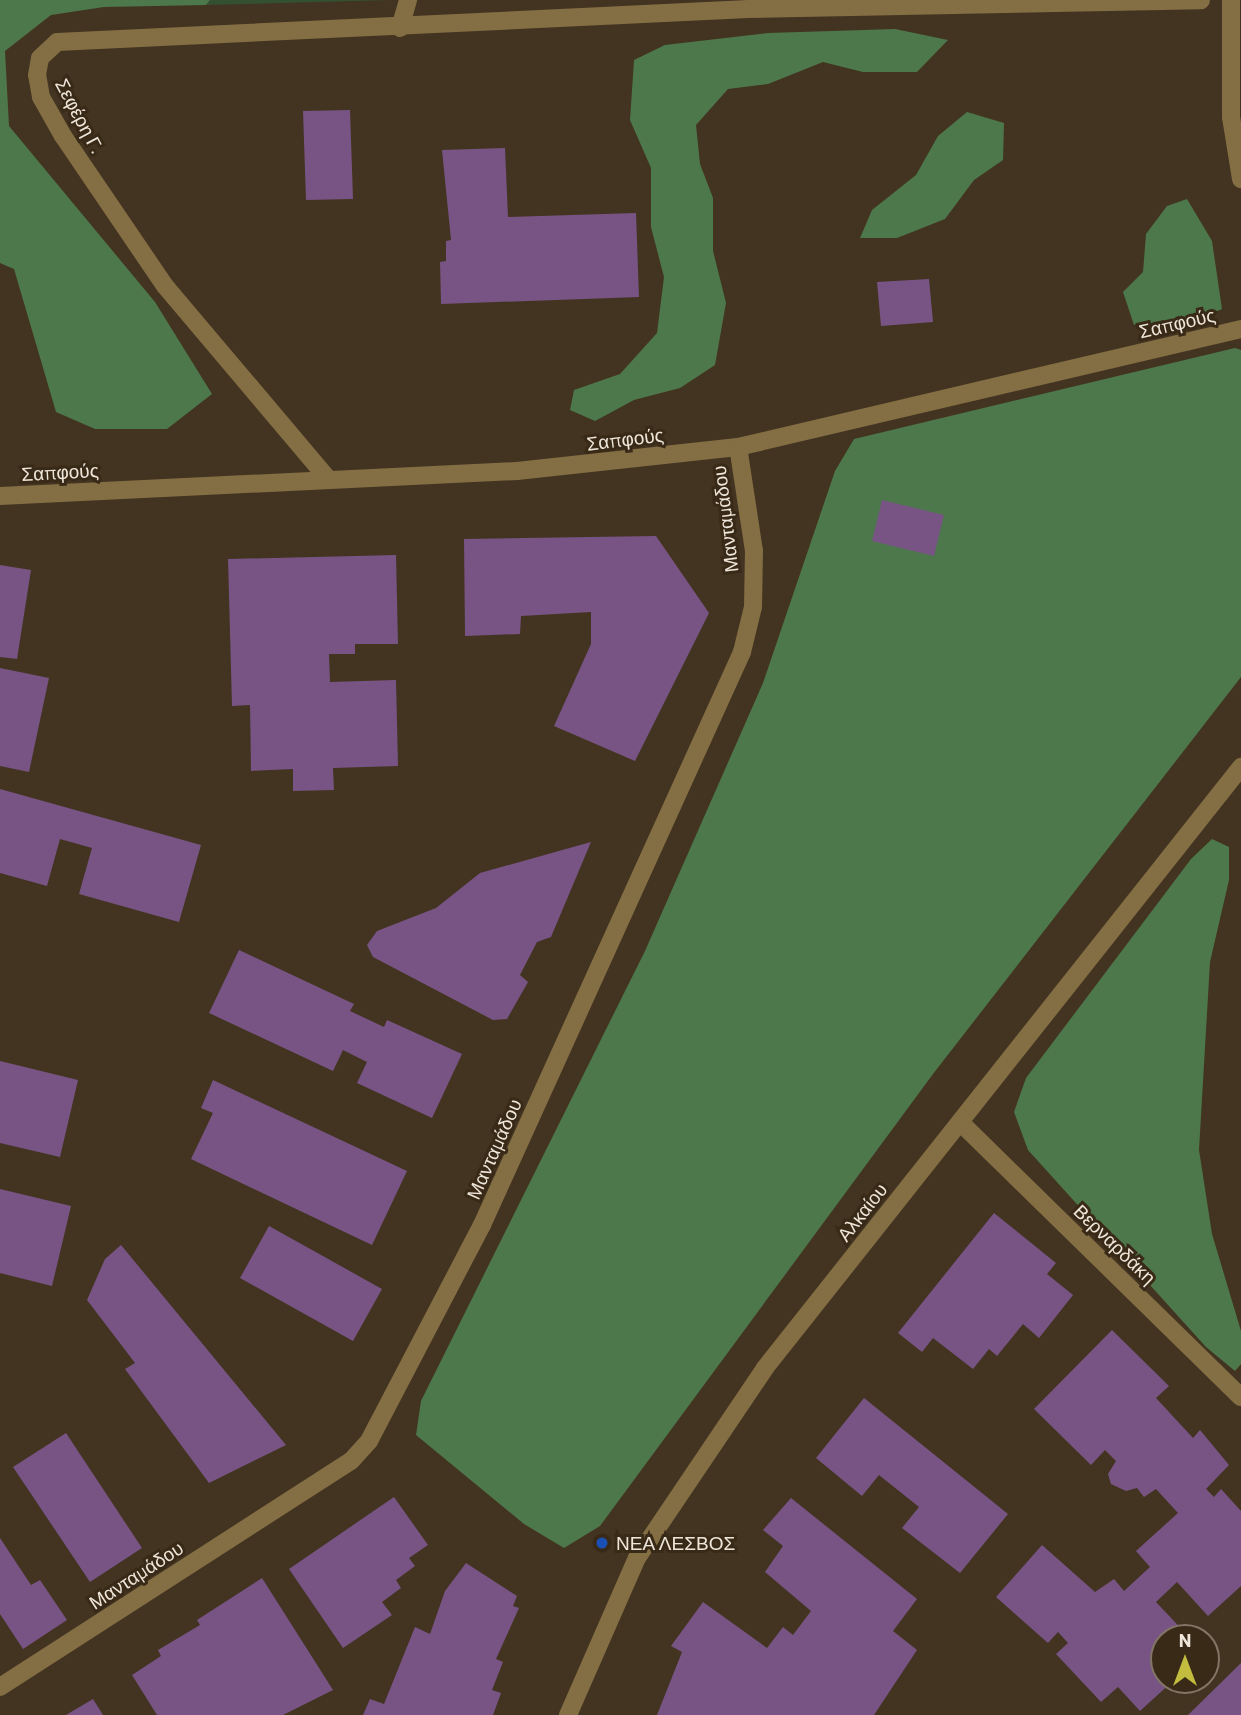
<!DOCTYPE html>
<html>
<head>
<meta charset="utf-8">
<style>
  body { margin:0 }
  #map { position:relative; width:1241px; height:1715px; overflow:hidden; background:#433421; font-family:Barlow,sans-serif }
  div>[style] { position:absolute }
  .green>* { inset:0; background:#335131 }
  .forest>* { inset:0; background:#4d784b }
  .building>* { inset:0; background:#775484 }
  .street>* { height:18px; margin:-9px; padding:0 9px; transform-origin:9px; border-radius:9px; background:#846e44 }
  .dots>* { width:19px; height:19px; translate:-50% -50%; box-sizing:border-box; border:4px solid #392a18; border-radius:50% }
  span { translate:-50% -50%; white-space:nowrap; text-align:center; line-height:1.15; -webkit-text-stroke:6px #392a18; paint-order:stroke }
  .street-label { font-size:19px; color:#efe6da }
  .poi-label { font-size:19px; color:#efe6da }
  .left { translate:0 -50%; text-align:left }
  .north { position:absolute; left:1150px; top:1624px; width:70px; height:70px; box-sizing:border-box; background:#392a18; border:2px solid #827566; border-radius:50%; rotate:0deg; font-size:19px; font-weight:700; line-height:28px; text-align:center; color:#efe6da }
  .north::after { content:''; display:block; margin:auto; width:24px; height:32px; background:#c2bd3f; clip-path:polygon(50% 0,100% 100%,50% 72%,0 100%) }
</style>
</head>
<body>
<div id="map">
  <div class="green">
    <div style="clip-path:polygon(210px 0,391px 0,206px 5px)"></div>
  </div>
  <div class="forest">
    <div style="clip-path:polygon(0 0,210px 0,206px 5px,104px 7px,51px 15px,5px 51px,9px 126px,155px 302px,212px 394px,167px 429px,95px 429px,56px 412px,14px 269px,0 263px)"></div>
    <div style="clip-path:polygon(895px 29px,948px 40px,917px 72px,863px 72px,823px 62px,768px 84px,728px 89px,696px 125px,700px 164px,713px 198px,713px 251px,726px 303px,715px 365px,680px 388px,634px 400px,595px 421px,570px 410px,574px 390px,620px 374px,657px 333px,664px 277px,651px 227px,651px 168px,630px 120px,634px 60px,665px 45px,768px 33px)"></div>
    <div style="clip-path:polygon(967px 112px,1004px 123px,1003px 160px,974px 180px,945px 219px,897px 238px,860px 238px,872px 210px,916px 175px,938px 136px)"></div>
    <div style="clip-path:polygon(1187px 199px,1212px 241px,1222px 309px,1180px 326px,1134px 325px,1123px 292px,1143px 272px,1146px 234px,1167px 206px)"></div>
    <div style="clip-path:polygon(1235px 348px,1241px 350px,1241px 677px,933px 1074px,600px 1526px,564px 1548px,524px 1524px,416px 1435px,421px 1401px,645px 951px,763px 683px,835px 471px,854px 439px)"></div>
    <div style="clip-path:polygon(1212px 839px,1229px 847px,1229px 880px,1210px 962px,1199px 1150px,1212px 1234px,1241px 1331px,1241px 1364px,1235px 1371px,1206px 1347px,1028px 1150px,1014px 1112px,1026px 1078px,1191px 859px)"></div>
  </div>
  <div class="building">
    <div style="clip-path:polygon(350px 110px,353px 199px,306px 200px,303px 111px)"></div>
    <div style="clip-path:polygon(505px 148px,508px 217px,636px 213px,639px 297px,441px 304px,440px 262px,446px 261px,446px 241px,451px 240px,442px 150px)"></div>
    <div style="clip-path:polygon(929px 279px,933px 322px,881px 326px,877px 282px)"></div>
    <div style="clip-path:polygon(882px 500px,944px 515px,934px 556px,872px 541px)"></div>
    <div style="clip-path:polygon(656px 536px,709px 613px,635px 761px,554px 726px,591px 644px,591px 612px,521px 616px,520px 634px,465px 636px,464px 539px)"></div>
    <div style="clip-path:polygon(396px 555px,398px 644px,355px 644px,355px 654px,329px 654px,330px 682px,396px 680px,398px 766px,333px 768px,334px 790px,293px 791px,293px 769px,251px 771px,250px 705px,232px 706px,228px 559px)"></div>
    <div style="clip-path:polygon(0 565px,31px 570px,17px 659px,0 657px)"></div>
    <div style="clip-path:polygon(0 668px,49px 678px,29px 772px,0 766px)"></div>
    <div style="clip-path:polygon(0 789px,201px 845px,179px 922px,79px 894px,92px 848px,60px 839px,47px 886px,0 873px)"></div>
    <div style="clip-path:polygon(591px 842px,551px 937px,537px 942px,520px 975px,528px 982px,507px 1019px,493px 1020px,373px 957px,367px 945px,377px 931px,436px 908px,480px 873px)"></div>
    <div style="clip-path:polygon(239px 950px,354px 1004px,350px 1011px,384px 1027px,387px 1020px,462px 1054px,432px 1118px,357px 1083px,367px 1062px,343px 1050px,333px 1071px,209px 1013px)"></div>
    <div style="clip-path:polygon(0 1061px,78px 1080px,60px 1157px,0 1143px)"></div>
    <div style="clip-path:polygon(213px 1080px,407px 1171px,372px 1245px,191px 1159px,213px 1113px,201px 1108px)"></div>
    <div style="clip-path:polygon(0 1189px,71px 1206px,52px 1286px,0 1273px)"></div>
    <div style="clip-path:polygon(994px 1213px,1056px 1263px,1047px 1274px,1073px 1295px,1039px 1338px,1023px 1324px,997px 1356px,989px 1349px,973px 1369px,933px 1338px,922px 1352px,898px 1333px)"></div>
    <div style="clip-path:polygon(269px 1226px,382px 1289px,353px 1341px,240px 1278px)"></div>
    <div style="clip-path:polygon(121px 1245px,286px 1445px,209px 1483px,125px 1369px,135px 1363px,87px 1300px,105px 1259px)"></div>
    <div style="clip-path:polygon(1112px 1330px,1169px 1386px,1156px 1398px,1193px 1438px,1200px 1430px,1229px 1465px,1206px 1489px,1214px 1497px,1221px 1489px,1241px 1511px,1241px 1586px,1208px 1616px,1177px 1582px,1156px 1602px,1190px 1638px,1164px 1638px,1164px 1680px,1174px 1680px,1140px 1711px,1118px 1687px,1101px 1702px,1056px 1654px,1068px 1643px,1058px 1632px,1048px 1643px,996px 1597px,1042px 1545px,1095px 1592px,1114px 1579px,1124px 1591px,1150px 1567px,1136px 1551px,1178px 1513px,1156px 1489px,1144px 1497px,1137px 1488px,1126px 1491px,1111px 1484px,1108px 1474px,1116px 1461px,1105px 1450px,1091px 1465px,1034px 1409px)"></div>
    <div style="clip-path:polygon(864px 1398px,1008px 1514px,960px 1573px,902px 1528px,919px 1507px,879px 1475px,862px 1496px,816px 1458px)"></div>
    <div style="clip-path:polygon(66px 1433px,142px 1548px,90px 1582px,13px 1467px)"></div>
    <div style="clip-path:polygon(394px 1497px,428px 1545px,409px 1558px,415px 1566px,396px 1580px,401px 1588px,382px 1602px,392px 1615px,343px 1648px,289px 1569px)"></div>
    <div style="clip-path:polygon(791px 1498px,917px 1599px,893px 1631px,917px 1650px,874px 1715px,657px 1715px,682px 1652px,671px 1646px,703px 1602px,767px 1648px,783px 1627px,793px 1635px,811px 1611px,765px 1572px,783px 1546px,763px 1530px)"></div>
    <div style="clip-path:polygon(0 1538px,31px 1585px,40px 1580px,67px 1620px,23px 1649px,0 1614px)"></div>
    <div style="clip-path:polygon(466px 1563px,517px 1596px,513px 1606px,519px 1608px,496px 1659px,503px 1662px,492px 1690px,501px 1693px,493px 1715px,363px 1715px,370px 1699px,384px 1704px,415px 1627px,430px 1634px,445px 1591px)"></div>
    <div style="clip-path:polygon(262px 1578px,333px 1690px,283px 1715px,157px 1715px,132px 1675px,161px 1656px,158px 1650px,200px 1625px,197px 1620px)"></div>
    <div style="clip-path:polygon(1241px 1663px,1241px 1715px,1188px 1715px)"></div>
    <div style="clip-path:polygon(93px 1699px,103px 1715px,66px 1715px)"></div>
  </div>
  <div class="street">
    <div style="left:1231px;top:0;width:117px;rotate:90deg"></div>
    <div style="left:1231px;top:117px;width:63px;rotate:80.8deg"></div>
    <div style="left:400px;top:28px;width:29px;rotate:-74deg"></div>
    <div style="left:329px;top:480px;width:254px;rotate:-130.2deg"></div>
    <div style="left:165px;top:286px;width:181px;rotate:-124.2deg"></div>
    <div style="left:63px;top:136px;width:45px;rotate:-119.4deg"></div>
    <div style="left:41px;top:97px;width:22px;rotate:-100deg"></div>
    <div style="left:37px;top:75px;width:17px;rotate:-80deg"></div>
    <div style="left:40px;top:58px;width:23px;rotate:-43deg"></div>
    <div style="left:57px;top:42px;width:692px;rotate:-2.73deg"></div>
    <div style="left:748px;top:9px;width:453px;rotate:-1.1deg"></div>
    <div style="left:0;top:496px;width:518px;rotate:-2.77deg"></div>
    <div style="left:517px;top:471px;width:222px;rotate:-6.2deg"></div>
    <div style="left:738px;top:447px;width:517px;rotate:-13.2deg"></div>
    <div style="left:960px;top:1122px;width:393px;rotate:44.4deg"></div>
    <div style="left:0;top:1687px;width:417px;rotate:-32.8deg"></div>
    <div style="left:351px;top:1461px;width:27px;rotate:-48deg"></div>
    <div style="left:369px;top:1441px;width:244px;rotate:-62.4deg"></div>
    <div style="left:482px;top:1225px;width:629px;rotate:-65.59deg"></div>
    <div style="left:742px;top:652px;width:46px;rotate:-76.3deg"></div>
    <div style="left:753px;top:607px;width:56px;rotate:-89deg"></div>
    <div style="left:754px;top:551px;width:105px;rotate:-98.7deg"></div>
    <div style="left:568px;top:1715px;width:171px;rotate:-66.3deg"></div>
    <div style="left:637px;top:1558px;width:229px;rotate:-56deg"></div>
    <div style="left:765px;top:1368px;width:767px;rotate:-51.62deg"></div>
  </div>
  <div class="dots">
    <div style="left:602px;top:1543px;background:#1a4fb4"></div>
  </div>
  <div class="street-label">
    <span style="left:80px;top:116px;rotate:62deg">Σεφέρη Γ.</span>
    <span style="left:1177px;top:323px;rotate:-13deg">Σαπφούς</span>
    <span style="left:625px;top:439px;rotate:-7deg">Σαπφούς</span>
    <span style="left:60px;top:472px;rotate:-3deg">Σαπφούς</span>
    <span style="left:725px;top:519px;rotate:-97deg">Μανταμάδου</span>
    <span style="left:494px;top:1149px;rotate:-66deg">Μανταμάδου</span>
    <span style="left:862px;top:1212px;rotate:-52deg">Αλκαίου</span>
    <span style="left:1115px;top:1244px;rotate:44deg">Βερναρδάκη</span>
    <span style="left:136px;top:1575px;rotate:-33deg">Μανταμάδου</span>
  </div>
  <div class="poi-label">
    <span class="left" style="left:616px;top:1543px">ΝΕΑ ΛΕΣΒΟΣ</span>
  </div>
  <div class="north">N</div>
</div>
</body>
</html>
